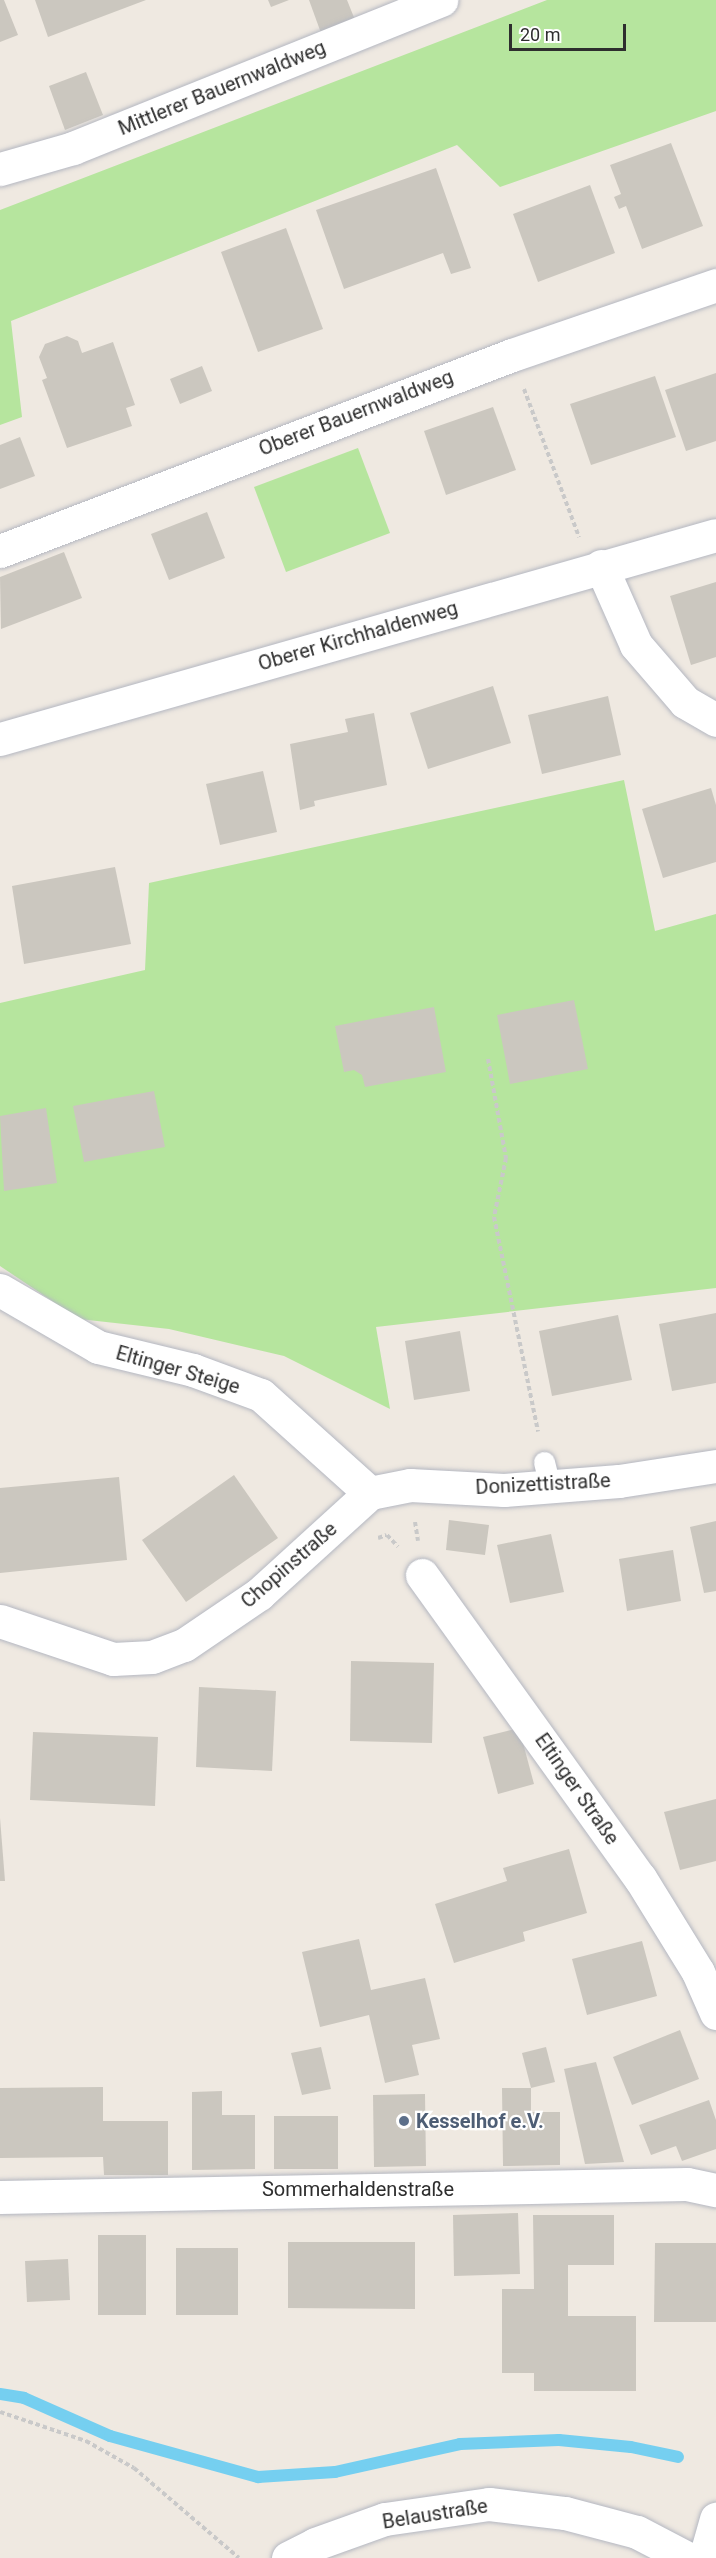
<!DOCTYPE html>
<html>
<head>
<meta charset="utf-8">
<style>
  body { margin:0 }
  #map { position:relative; width:716px; height:2558px; overflow:hidden; background:#efe9e1; font-family:Roboto,sans-serif }
  div>[style] { position:absolute }
  .green>* { inset:0; background:#b6e59e }
  .stream>* { height:12px; margin:-6px; padding:0 6px; transform-origin:6px; border-radius:6px; background:#75cff0 }
  .building>* { inset:0; background:#cbc7bf }
  .path>* { height:4px; margin-top:-2px; transform-origin:0; background:repeating-linear-gradient(90deg,#c9c9c9 0 4.5px,transparent 0 7.5px) }
  .roads { filter:drop-shadow(0 0 2px #b4b7c1) drop-shadow(0 0 2px #b4b7c1) }
  .service>* { height:21px; margin:-10.5px; padding:0 10.5px; transform-origin:10.5px; border-radius:10.5px; background:#fff }
  .minor>* { height:33px; margin:-16.5px; padding:0 16.5px; transform-origin:16.5px; border-radius:16.5px; background:#fff }
  .dots>* { width:16px; height:16px; translate:-50% -50%; box-sizing:border-box; border:3px solid #fff; border-radius:50% }
  span { translate:-50% -50%; white-space:nowrap; text-align:center; line-height:1.15; -webkit-text-stroke:4.5px #fff; paint-order:stroke }
  .street-label { font-size:20px; color:#2e2e2e }
  .service-label { font-size:20px; color:#4e5e75; font-weight:700 }
  .left { translate:0 -50%; text-align:left }
  .scale { position:absolute; left:509px; top:24px; width:117px; height:27px; box-sizing:border-box; border:3px solid #2e2e2e; border-top:0; padding-left:8px; font-size:18px; line-height:21px; white-space:nowrap; color:#2e2e2e; -webkit-text-stroke:4px #fff; paint-order:stroke }
</style>
</head>
<body>
<div id="map">
  <div class="green">
    <div style="clip-path:polygon(547px 0,716px 0,716px 111px,500px 187px,457px 145px,11px 321px,22px 417px,0 425px,0 210px)"></div>
    <div style="clip-path:polygon(358px 448px,390px 533px,286px 572px,254px 487px)"></div>
    <div style="clip-path:polygon(624px 780px,655px 931px,716px 914px,716px 1288px,376px 1327px,390px 1409px,284px 1356px,169px 1329px,79px 1319px,0 1266px,0 1003px,145px 970px,149px 883px)"></div>
  </div>
  <div class="stream">
    <div style="left:0;top:2394px;width:24px;rotate:9deg"></div>
    <div style="left:24px;top:2398px;width:94px;rotate:23.8deg"></div>
    <div style="left:110px;top:2436px;width:154px;rotate:15.5deg"></div>
    <div style="left:258px;top:2477px;width:77px;rotate:-3.7deg"></div>
    <div style="left:335px;top:2472px;width:128px;rotate:-12.6deg"></div>
    <div style="left:460px;top:2444px;width:99px;rotate:-2.3deg"></div>
    <div style="left:559px;top:2440px;width:72px;rotate:5.6deg"></div>
    <div style="left:631px;top:2447px;width:48px;rotate:12deg"></div>
  </div>
  <div class="building">
    <div style="clip-path:polygon(0 0,4px 0,18px 35px,0 42px)"></div>
    <div style="clip-path:polygon(35px 0,146px 0,48px 37px)"></div>
    <div style="clip-path:polygon(268px 0,289px 0,271px 7px)"></div>
    <div style="clip-path:polygon(309px 0,347px 0,355px 20px,321px 33px)"></div>
    <div style="clip-path:polygon(86px 72px,103px 115px,65px 130px,49px 86px)"></div>
    <div style="clip-path:polygon(671px 143px,703px 226px,642px 249px,626px 206px,619px 209px,614px 197px,621px 194px,610px 165px)"></div>
    <div style="clip-path:polygon(436px 168px,471px 268px,451px 274px,443px 253px,344px 289px,316px 210px)"></div>
    <div style="clip-path:polygon(590px 185px,615px 253px,538px 282px,513px 214px)"></div>
    <div style="clip-path:polygon(286px 228px,323px 329px,258px 352px,221px 252px)"></div>
    <div style="clip-path:polygon(67px 336px,78px 341px,82px 353px,113px 342px,135px 405px,126px 408px,132px 426px,67px 448px,42px 380px,47px 378px,39px 357px,45px 344px)"></div>
    <div style="clip-path:polygon(202px 366px,212px 391px,180px 404px,170px 379px)"></div>
    <div style="clip-path:polygon(716px 373px,716px 441px,686px 451px,665px 390px)"></div>
    <div style="clip-path:polygon(655px 376px,676px 437px,591px 465px,570px 404px)"></div>
    <div style="clip-path:polygon(493px 407px,516px 470px,446px 495px,424px 431px)"></div>
    <div style="clip-path:polygon(20px 437px,35px 476px,0 489px,0 445px)"></div>
    <div style="clip-path:polygon(207px 512px,225px 558px,169px 580px,151px 534px)"></div>
    <div style="clip-path:polygon(64px 552px,82px 598px,1px 629px,0 577px)"></div>
    <div style="clip-path:polygon(716px 582px,716px 657px,691px 665px,670px 596px)"></div>
    <div style="clip-path:polygon(493px 686px,511px 743px,428px 769px,410px 713px)"></div>
    <div style="clip-path:polygon(608px 696px,621px 755px,542px 774px,528px 715px)"></div>
    <div style="clip-path:polygon(374px 713px,387px 785px,314px 801px,315px 806px,300px 810px,290px 744px,348px 732px,345px 719px)"></div>
    <div style="clip-path:polygon(263px 771px,277px 832px,220px 845px,206px 784px)"></div>
    <div style="clip-path:polygon(711px 788px,716px 805px,716px 862px,663px 878px,642px 809px)"></div>
    <div style="clip-path:polygon(115px 867px,131px 944px,24px 964px,12px 886px)"></div>
    <div style="clip-path:polygon(574px 1000px,588px 1069px,510px 1084px,497px 1015px)"></div>
    <div style="clip-path:polygon(434px 1007px,446px 1072px,365px 1087px,362px 1075px,354px 1070px,344px 1072px,335px 1026px)"></div>
    <div style="clip-path:polygon(154px 1091px,165px 1147px,84px 1162px,73px 1106px)"></div>
    <div style="clip-path:polygon(46px 1108px,57px 1183px,4px 1191px,0 1116px)"></div>
    <div style="clip-path:polygon(716px 1313px,716px 1383px,672px 1391px,659px 1324px)"></div>
    <div style="clip-path:polygon(618px 1315px,632px 1380px,552px 1396px,539px 1331px)"></div>
    <div style="clip-path:polygon(460px 1331px,470px 1391px,414px 1400px,405px 1341px)"></div>
    <div style="clip-path:polygon(234px 1475px,278px 1538px,186px 1602px,142px 1540px)"></div>
    <div style="clip-path:polygon(119px 1477px,127px 1560px,0 1573px,0 1488px)"></div>
    <div style="clip-path:polygon(449px 1520px,489px 1525px,485px 1555px,446px 1550px)"></div>
    <div style="clip-path:polygon(716px 1521px,716px 1591px,704px 1593px,690px 1527px)"></div>
    <div style="clip-path:polygon(551px 1534px,564px 1592px,510px 1603px,497px 1545px)"></div>
    <div style="clip-path:polygon(673px 1550px,681px 1601px,627px 1611px,619px 1559px)"></div>
    <div style="clip-path:polygon(351px 1661px,434px 1663px,432px 1743px,350px 1741px)"></div>
    <div style="clip-path:polygon(199px 1687px,276px 1691px,272px 1771px,196px 1767px)"></div>
    <div style="clip-path:polygon(519px 1728px,534px 1784px,498px 1794px,483px 1737px)"></div>
    <div style="clip-path:polygon(33px 1732px,158px 1737px,155px 1806px,30px 1800px)"></div>
    <div style="clip-path:polygon(716px 1799px,716px 1861px,680px 1870px,664px 1812px)"></div>
    <div style="clip-path:polygon(0 1818px,5px 1881px,0 1881px)"></div>
    <div style="clip-path:polygon(569px 1849px,587px 1913px,523px 1932px,525px 1941px,454px 1963px,435px 1904px,507px 1881px,503px 1868px)"></div>
    <div style="clip-path:polygon(359px 1939px,371px 1990px,425px 1978px,440px 2039px,412px 2045px,419px 2075px,385px 2083px,369px 2015px,320px 2027px,302px 1952px)"></div>
    <div style="clip-path:polygon(642px 1941px,657px 1996px,587px 2015px,572px 1959px)"></div>
    <div style="clip-path:polygon(680px 2030px,699px 2079px,632px 2105px,613px 2057px)"></div>
    <div style="clip-path:polygon(321px 2047px,331px 2089px,302px 2095px,291px 2053px)"></div>
    <div style="clip-path:polygon(546px 2047px,555px 2082px,531px 2088px,522px 2053px)"></div>
    <div style="clip-path:polygon(596px 2062px,624px 2162px,585px 2164px,564px 2069px)"></div>
    <div style="clip-path:polygon(103px 2087px,103px 2121px,168px 2121px,168px 2175px,104px 2175px,103px 2157px,0 2158px,0 2088px)"></div>
    <div style="clip-path:polygon(502px 2088px,531px 2088px,531px 2112px,560px 2112px,560px 2165px,503px 2166px)"></div>
    <div style="clip-path:polygon(222px 2091px,222px 2115px,255px 2115px,255px 2169px,192px 2170px,192px 2092px)"></div>
    <div style="clip-path:polygon(425px 2094px,426px 2166px,374px 2167px,373px 2095px)"></div>
    <div style="clip-path:polygon(709px 2100px,716px 2120px,716px 2149px,682px 2161px,676px 2146px,651px 2155px,639px 2125px)"></div>
    <div style="clip-path:polygon(274px 2116px,338px 2116px,338px 2169px,274px 2169px)"></div>
    <div style="clip-path:polygon(518px 2213px,520px 2274px,454px 2276px,453px 2215px)"></div>
    <div style="clip-path:polygon(533px 2215px,614px 2215px,614px 2265px,568px 2265px,568px 2316px,636px 2316px,636px 2391px,534px 2391px,534px 2373px,502px 2373px,502px 2289px,534px 2289px)"></div>
    <div style="clip-path:polygon(98px 2235px,146px 2235px,146px 2315px,98px 2315px)"></div>
    <div style="clip-path:polygon(288px 2242px,415px 2242px,415px 2309px,288px 2308px)"></div>
    <div style="clip-path:polygon(655px 2243px,716px 2243px,716px 2322px,654px 2322px)"></div>
    <div style="clip-path:polygon(176px 2248px,238px 2248px,238px 2315px,176px 2315px)"></div>
    <div style="clip-path:polygon(68px 2259px,70px 2300px,27px 2302px,25px 2261px)"></div>
  </div>
  <div class="path">
    <div style="left:524px;top:389px;width:158px;rotate:69.6deg"></div>
    <div style="left:488px;top:1059px;width:101px;rotate:79.7deg"></div>
    <div style="left:506px;top:1158px;width:60px;rotate:101.5deg"></div>
    <div style="left:494px;top:1217px;width:219px;rotate:78.4deg"></div>
    <div style="left:415px;top:1522px;width:19px;rotate:81deg"></div>
    <div style="left:378px;top:1538px;width:9px;rotate:-18deg"></div>
    <div style="left:387px;top:1535px;width:16px;rotate:47deg"></div>
    <div style="left:0;top:2412px;width:91px;rotate:18.6deg"></div>
    <div style="left:86px;top:2441px;width:55px;rotate:29.4deg"></div>
    <div style="left:134px;top:2468px;width:138px;rotate:40.6deg"></div>
  </div>
  <div class="roads">
    <div class="service">
      <div style="left:544px;top:1462px;width:25px;rotate:76deg"></div>
    </div>
    <div class="minor">
      <div style="left:0;top:169px;width:76px;rotate:-16deg"></div>
      <div style="left:73px;top:148px;width:397px;rotate:-21.9deg"></div>
      <div style="left:0;top:551px;width:548px;rotate:-20.95deg"></div>
      <div style="left:512px;top:355px;width:216px;rotate:-18.9deg"></div>
      <div style="left:601px;top:566px;width:86px;rotate:66.1deg"></div>
      <div style="left:636px;top:645px;width:75px;rotate:49.3deg"></div>
      <div style="left:685px;top:702px;width:36px;rotate:30deg"></div>
      <div style="left:0;top:739px;width:744px;rotate:-15.9deg"></div>
      <div style="left:0;top:1290px;width:113px;rotate:30.2deg"></div>
      <div style="left:98px;top:1347px;width:98px;rotate:13.6deg"></div>
      <div style="left:193px;top:1370px;width:72px;rotate:20.2deg"></div>
      <div style="left:261px;top:1395px;width:147px;rotate:42deg"></div>
      <div style="left:370px;top:1493px;width:41px;rotate:-11.3deg"></div>
      <div style="left:410px;top:1485px;width:94px;rotate:3deg"></div>
      <div style="left:504px;top:1490px;width:115px;rotate:-4.5deg"></div>
      <div style="left:619px;top:1481px;width:98px;rotate:-8.8deg"></div>
      <div style="left:422px;top:1575px;width:373px;rotate:54.3deg"></div>
      <div style="left:640px;top:1878px;width:110px;rotate:58.3deg"></div>
      <div style="left:698px;top:1972px;width:45px;rotate:66.3deg"></div>
      <div style="left:0;top:1621px;width:119px;rotate:18.6deg"></div>
      <div style="left:113px;top:1659px;width:39px;rotate:-3deg"></div>
      <div style="left:152px;top:1657px;width:34px;rotate:-21deg"></div>
      <div style="left:184px;top:1645px;width:91px;rotate:-34.2deg"></div>
      <div style="left:259px;top:1594px;width:150px;rotate:-42.3deg"></div>
      <div style="left:0;top:2197px;width:687px;rotate:-1.08deg"></div>
      <div style="left:687px;top:2184px;width:30px;rotate:12deg"></div>
      <div style="left:288px;top:2558px;width:30px;rotate:-27deg"></div>
      <div style="left:315px;top:2544px;width:74px;rotate:-19.7deg"></div>
      <div style="left:385px;top:2519px;width:105px;rotate:-8.2deg"></div>
      <div style="left:489px;top:2504px;width:77px;rotate:6.8deg"></div>
      <div style="left:565px;top:2513px;width:74px;rotate:14.8deg"></div>
      <div style="left:637px;top:2532px;width:56px;rotate:27.5deg"></div>
      <div style="left:705px;top:2558px;width:41px;rotate:-74.2deg"></div>
    </div>
  </div>
  <div class="dots">
    <div style="left:404px;top:2121px;background:#5c6f8a"></div>
  </div>
  <div class="street-label">
    <span style="left:222px;top:88px;rotate:-22deg">Mittlerer Bauernwaldweg</span>
    <span style="left:356px;top:413px;rotate:-21deg">Oberer Bauernwaldweg</span>
    <span style="left:358px;top:636px;rotate:-16deg">Oberer Kirchhaldenweg</span>
    <span style="left:178px;top:1370px;rotate:16deg">Eltinger Steige</span>
    <span style="left:543px;top:1484px;rotate:-3deg">Donizettistraße</span>
    <span style="left:289px;top:1565px;rotate:-41deg">Chopinstraße</span>
    <span style="left:577px;top:1789px;rotate:55deg">Eltinger Straße</span>
    <span style="left:358px;top:2189px">Sommerhaldenstraße</span>
    <span style="left:435px;top:2514px;rotate:-9deg">Belaustraße</span>
  </div>
  <div class="service-label">
    <span class="left" style="left:416px;top:2121px">Kesselhof e.V.</span>
  </div>
  <div class="scale">20 m</div>
</div>
</body>
</html>
